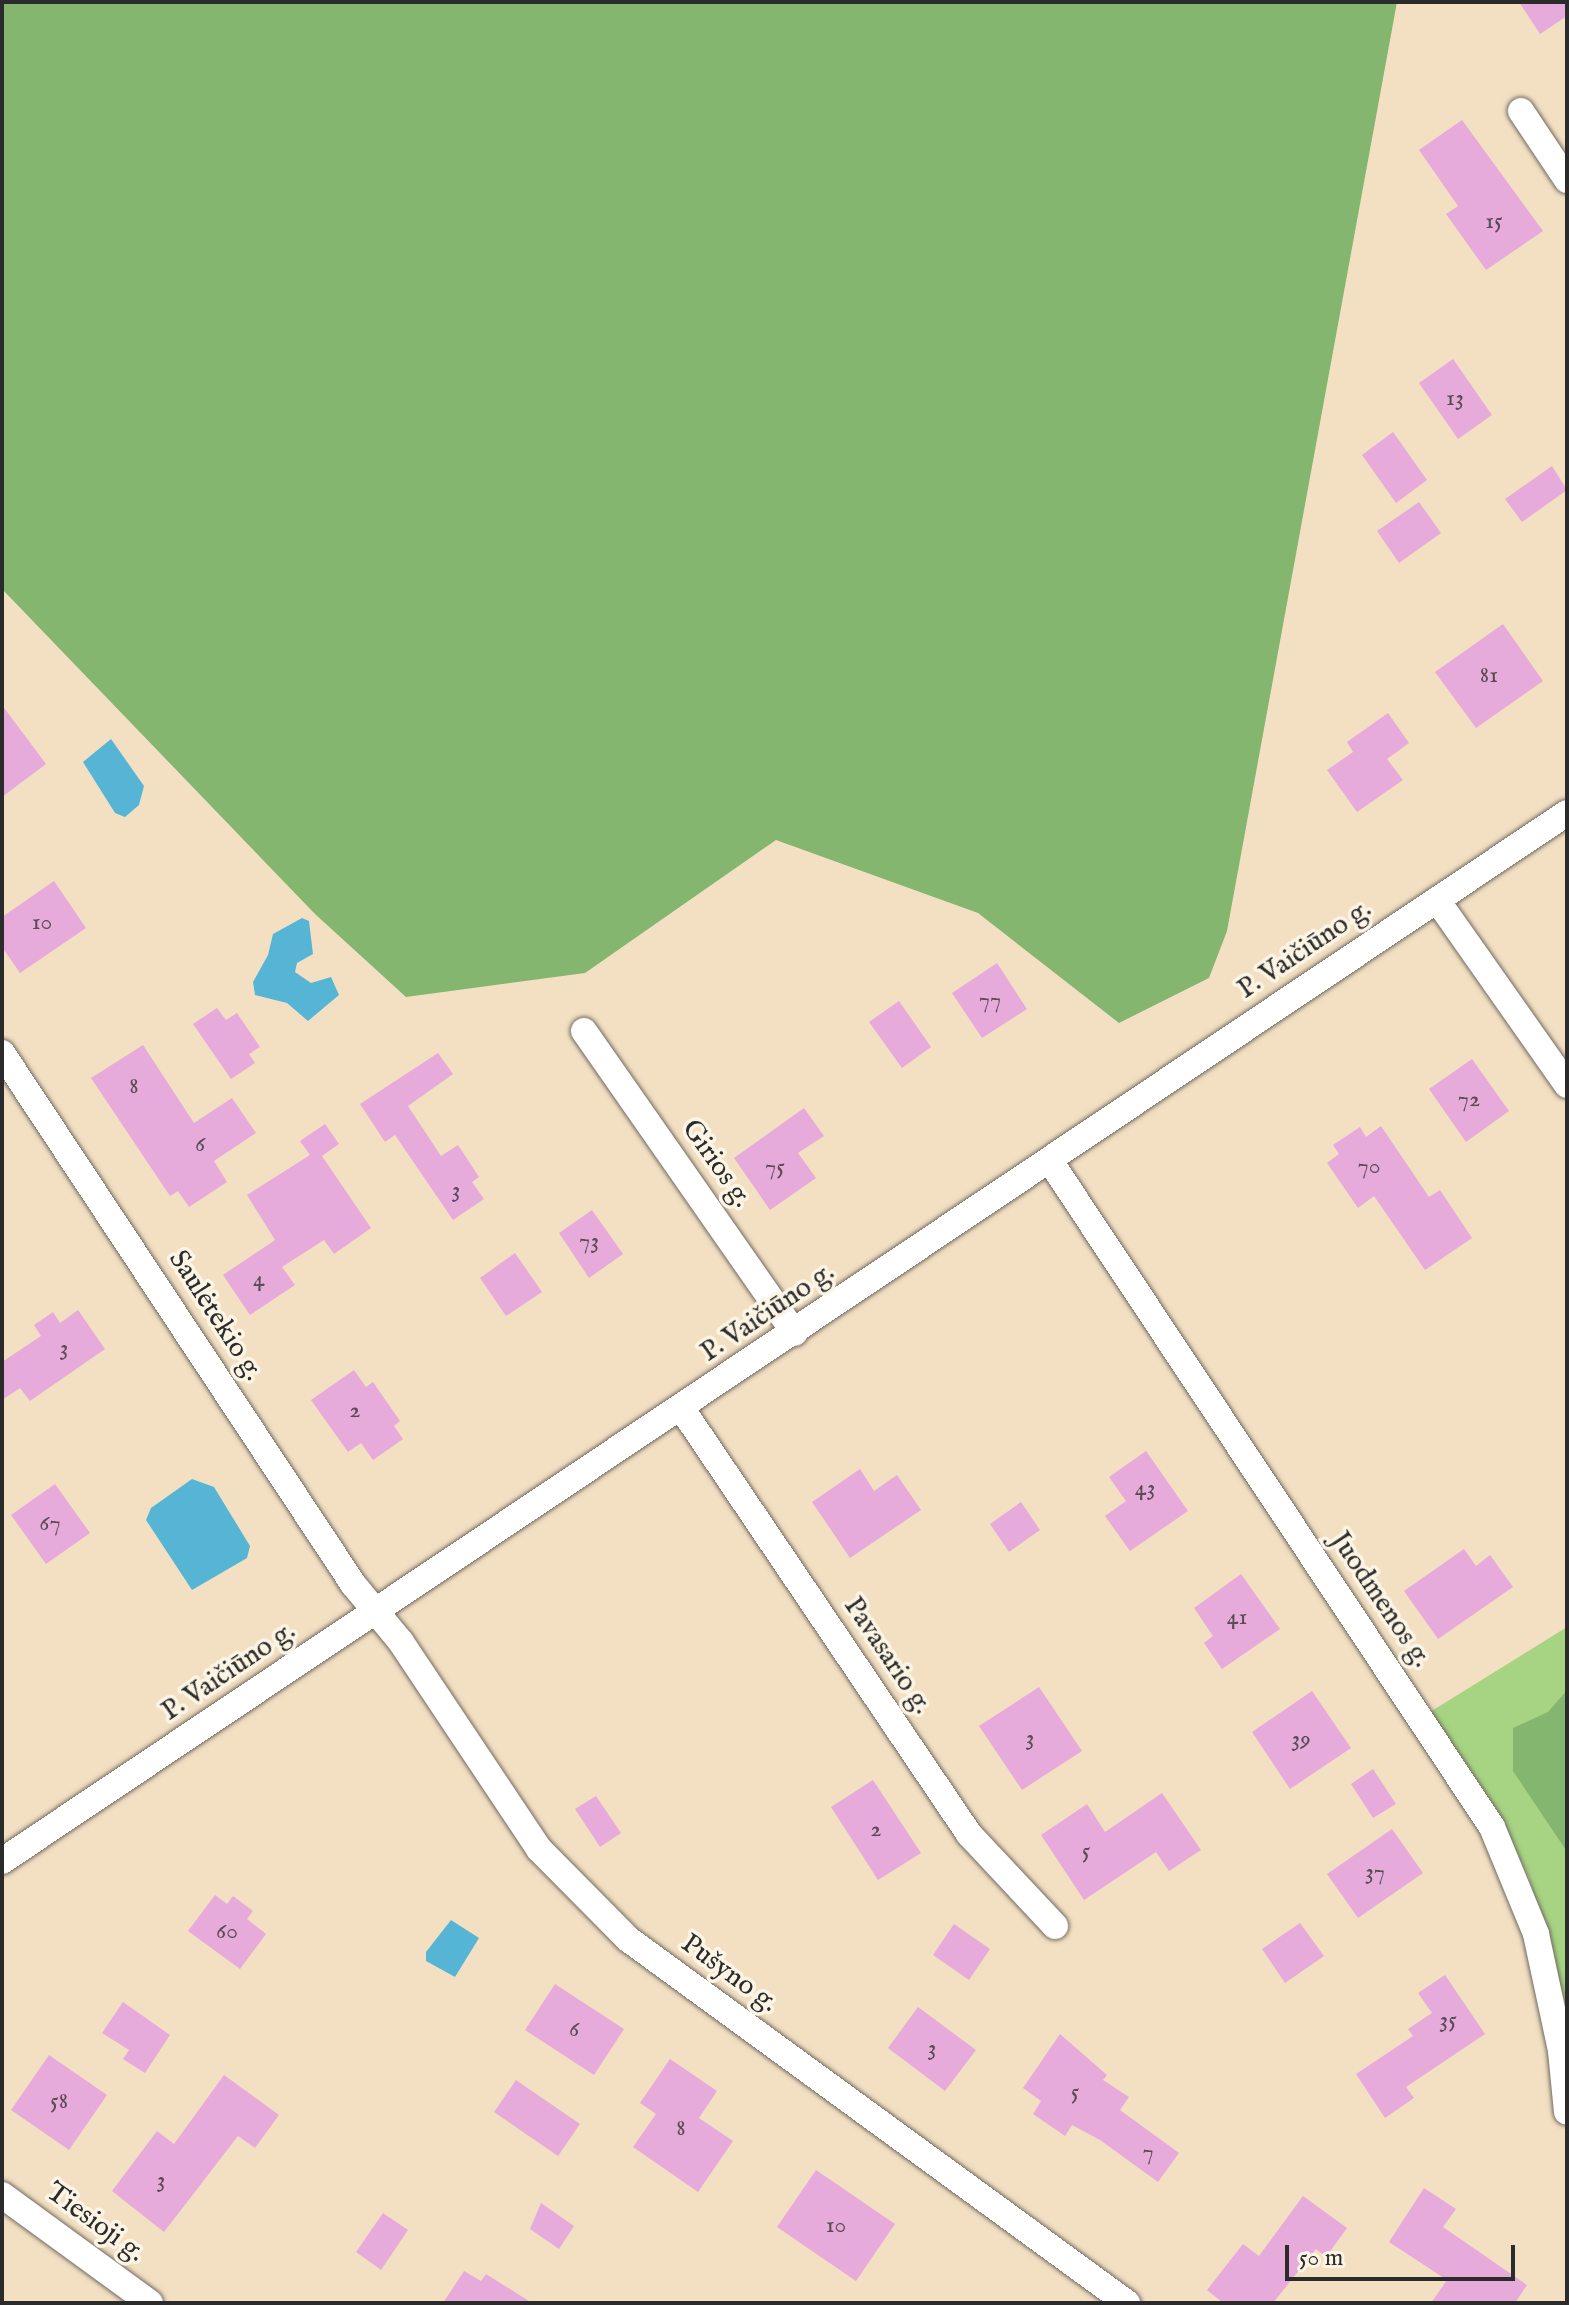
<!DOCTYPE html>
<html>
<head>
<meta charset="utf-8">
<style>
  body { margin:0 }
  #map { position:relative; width:1569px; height:2305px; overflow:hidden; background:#f3e0c3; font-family:"IM FELL English",serif }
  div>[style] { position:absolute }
  .green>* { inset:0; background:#a6d482 }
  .forest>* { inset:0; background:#84b670 }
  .water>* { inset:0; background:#56b5d4 }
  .building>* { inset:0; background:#e6aadb }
  .roads { filter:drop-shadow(0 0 2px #716a60) drop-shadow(0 0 2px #716a60) }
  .minor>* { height:26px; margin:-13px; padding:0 13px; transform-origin:13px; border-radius:13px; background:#fff }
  span { translate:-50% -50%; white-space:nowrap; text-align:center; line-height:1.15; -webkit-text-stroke:7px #fcf5e5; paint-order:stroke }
  .number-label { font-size:24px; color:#5a4b57 }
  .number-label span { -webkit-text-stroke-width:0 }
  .street-label { font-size:28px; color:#2b2b2b }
  .frame { position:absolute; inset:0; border:4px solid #2b2b2b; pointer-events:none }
  .scale { position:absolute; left:1285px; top:2245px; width:230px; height:36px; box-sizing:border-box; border:4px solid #2b2b2b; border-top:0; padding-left:10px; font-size:24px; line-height:28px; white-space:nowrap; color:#2b2b2b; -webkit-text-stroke:6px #fcf5e5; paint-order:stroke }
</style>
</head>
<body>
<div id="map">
  <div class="green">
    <div style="clip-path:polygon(1567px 1627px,1567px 1690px,1549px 1712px,1514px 1728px,1513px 1770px,1567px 1852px,1567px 2008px,1529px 1878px,1499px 1815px,1430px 1712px)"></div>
  </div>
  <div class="forest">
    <div style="clip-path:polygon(2px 2px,1397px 2px,1227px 931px,1209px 978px,1119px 1023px,978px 913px,776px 840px,585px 973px,406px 997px,315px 914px,2px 589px)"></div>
    <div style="clip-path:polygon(1567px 1690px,1567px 1852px,1513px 1771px,1513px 1728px,1548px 1712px)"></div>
  </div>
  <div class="water">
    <div style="clip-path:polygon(111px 739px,144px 786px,139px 805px,125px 817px,115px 813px,83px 762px)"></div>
    <div style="clip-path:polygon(302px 918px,309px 921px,313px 954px,297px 963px,295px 972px,311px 983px,331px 977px,339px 995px,308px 1021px,287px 1003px,255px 995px,253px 982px,268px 955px,273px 934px)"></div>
    <div style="clip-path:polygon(192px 1479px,214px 1487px,250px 1546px,247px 1558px,192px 1590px,146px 1520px,151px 1508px)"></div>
    <div style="clip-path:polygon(451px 1920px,479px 1938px,455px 1977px,426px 1961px,426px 1952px)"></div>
  </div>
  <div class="building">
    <div style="clip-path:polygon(1519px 2px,1567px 2px,1567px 16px,1540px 34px)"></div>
    <div style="clip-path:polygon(1462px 120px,1543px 231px,1486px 270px,1446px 214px,1458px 206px,1419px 150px)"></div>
    <div style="clip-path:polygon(1453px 359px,1492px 415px,1458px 439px,1419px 383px)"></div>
    <div style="clip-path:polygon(1393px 432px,1427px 480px,1396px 503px,1362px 455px)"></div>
    <div style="clip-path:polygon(1552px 466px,1567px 490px,1522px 522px,1505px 499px)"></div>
    <div style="clip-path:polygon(1419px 502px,1441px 533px,1399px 563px,1377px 531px)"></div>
    <div style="clip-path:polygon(1503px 624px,1543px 681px,1476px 728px,1435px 672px)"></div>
    <div style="clip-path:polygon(2px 705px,46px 764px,2px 797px)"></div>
    <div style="clip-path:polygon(1388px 713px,1409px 743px,1387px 759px,1403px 780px,1357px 812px,1327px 770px,1353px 752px,1347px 742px)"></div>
    <div style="clip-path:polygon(54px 881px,86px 928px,20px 973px,2px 947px,2px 917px)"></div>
    <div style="clip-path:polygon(997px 963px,1027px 1009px,982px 1038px,952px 993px)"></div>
    <div style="clip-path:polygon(899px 1001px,931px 1047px,902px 1068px,869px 1022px)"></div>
    <div style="clip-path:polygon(217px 1008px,226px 1020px,237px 1013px,260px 1047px,249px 1054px,255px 1063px,231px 1079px,193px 1024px)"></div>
    <div style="clip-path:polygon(143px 1045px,194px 1123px,232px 1098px,256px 1133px,214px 1161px,227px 1182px,189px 1207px,178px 1191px,170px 1196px,91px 1078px)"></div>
    <div style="clip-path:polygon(438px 1053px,453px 1074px,408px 1106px,441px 1156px,458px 1145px,479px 1177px,472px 1182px,484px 1199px,453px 1220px,395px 1135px,385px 1142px,360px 1104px)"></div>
    <div style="clip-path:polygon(1472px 1059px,1509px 1111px,1466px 1142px,1429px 1089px)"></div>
    <div style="clip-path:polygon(804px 1108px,824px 1136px,798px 1153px,816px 1178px,770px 1210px,734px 1158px)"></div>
    <div style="clip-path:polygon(325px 1124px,339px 1144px,322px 1156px,371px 1228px,334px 1254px,324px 1240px,282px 1267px,295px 1285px,250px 1315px,223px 1275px,275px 1240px,247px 1195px,310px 1155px,300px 1141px)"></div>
    <div style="clip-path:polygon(1381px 1126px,1429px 1197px,1440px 1190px,1472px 1238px,1425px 1270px,1374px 1196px,1358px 1208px,1327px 1163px,1339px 1154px,1333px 1145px,1360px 1127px,1366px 1137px)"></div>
    <div style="clip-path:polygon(592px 1210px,623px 1254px,589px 1278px,559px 1233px)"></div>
    <div style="clip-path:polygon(515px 1253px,542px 1292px,506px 1316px,480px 1278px)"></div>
    <div style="clip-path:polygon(78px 1310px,105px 1349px,30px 1401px,20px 1388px,2px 1400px,2px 1362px,41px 1336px,34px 1325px,53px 1312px,60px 1323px)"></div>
    <div style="clip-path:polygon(354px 1370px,366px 1387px,373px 1382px,400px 1421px,394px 1426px,403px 1439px,373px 1460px,361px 1443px,348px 1452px,311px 1400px)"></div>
    <div style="clip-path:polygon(1146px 1451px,1188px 1511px,1130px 1551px,1105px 1516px,1126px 1501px,1109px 1477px)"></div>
    <div style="clip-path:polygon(860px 1469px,874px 1491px,897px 1475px,921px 1510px,850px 1558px,812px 1502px)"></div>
    <div style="clip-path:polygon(55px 1484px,90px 1533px,46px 1564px,11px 1515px)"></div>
    <div style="clip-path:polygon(1021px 1502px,1040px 1530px,1009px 1552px,990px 1524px)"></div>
    <div style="clip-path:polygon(1464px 1549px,1476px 1566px,1490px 1555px,1513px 1587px,1438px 1639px,1404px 1591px)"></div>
    <div style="clip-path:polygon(1241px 1574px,1280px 1629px,1222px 1669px,1204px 1643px,1213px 1636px,1194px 1608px)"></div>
    <div style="clip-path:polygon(1039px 1687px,1082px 1751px,1022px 1790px,979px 1726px)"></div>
    <div style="clip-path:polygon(1312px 1691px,1351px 1748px,1290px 1789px,1252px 1732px)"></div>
    <div style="clip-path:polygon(1373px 1769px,1396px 1804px,1373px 1818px,1351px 1784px)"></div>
    <div style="clip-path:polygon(873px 1780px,921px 1853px,878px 1880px,831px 1807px)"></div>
    <div style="clip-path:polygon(1162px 1793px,1201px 1850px,1169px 1871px,1156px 1852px,1084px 1900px,1041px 1835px,1087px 1804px,1105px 1832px)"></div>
    <div style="clip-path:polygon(596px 1796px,621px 1833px,600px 1847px,575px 1809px)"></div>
    <div style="clip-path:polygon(1392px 1829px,1423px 1873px,1358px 1918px,1327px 1874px)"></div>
    <div style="clip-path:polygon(215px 1895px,227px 1904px,233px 1896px,253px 1911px,247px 1919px,266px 1934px,240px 1969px,188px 1931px)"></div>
    <div style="clip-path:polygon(1300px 1923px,1324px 1956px,1285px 1983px,1262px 1949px)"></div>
    <div style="clip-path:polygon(954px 1924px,990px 1949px,969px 1980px,933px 1955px)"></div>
    <div style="clip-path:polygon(1445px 1975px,1485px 2034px,1406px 2087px,1414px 2098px,1385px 2118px,1356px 2074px,1413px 2036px,1408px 2029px,1432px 2013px,1418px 1993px)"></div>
    <div style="clip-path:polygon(555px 1984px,624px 2029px,594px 2075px,525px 2030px)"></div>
    <div style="clip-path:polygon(123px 2002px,170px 2035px,145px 2073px,123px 2059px,129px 2050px,102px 2033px)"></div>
    <div style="clip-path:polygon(918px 2007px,976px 2050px,945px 2091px,888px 2048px)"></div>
    <div style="clip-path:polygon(1060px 2034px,1107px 2075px,1103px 2080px,1129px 2097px,1120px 2110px,1179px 2153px,1158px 2182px,1100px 2140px,1072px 2125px,1065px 2136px,1033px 2114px,1041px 2101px,1023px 2088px)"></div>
    <div style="clip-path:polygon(49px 2055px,107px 2095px,69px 2150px,11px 2110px)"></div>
    <div style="clip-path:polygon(670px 2059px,717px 2091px,699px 2118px,733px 2141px,698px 2192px,633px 2147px,656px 2114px,640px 2103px)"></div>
    <div style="clip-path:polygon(224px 2075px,279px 2115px,255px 2148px,238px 2136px,164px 2232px,112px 2191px,157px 2131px,174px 2144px)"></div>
    <div style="clip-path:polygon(516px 2080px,580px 2124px,558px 2156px,494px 2112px)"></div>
    <div style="clip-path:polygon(816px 2170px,895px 2224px,856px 2281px,777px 2227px)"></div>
    <div style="clip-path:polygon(1424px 2188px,1456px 2209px,1443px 2227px,1527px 2285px,1515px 2303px,1431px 2303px,1447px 2280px,1389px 2242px)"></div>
    <div style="clip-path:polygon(1303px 2196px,1347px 2228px,1326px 2257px,1316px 2249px,1273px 2303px,1223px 2303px,1207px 2290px,1243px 2244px,1259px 2256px)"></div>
    <div style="clip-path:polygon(541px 2203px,574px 2226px,559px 2249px,530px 2229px)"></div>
    <div style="clip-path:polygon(383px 2213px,408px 2230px,381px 2270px,356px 2252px)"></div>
    <div style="clip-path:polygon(464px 2271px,481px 2281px,486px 2274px,532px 2303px,443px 2303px)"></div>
  </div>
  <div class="roads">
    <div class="minor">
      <div style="left:1521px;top:111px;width:83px;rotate:56.3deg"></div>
      <div style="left:1437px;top:900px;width:226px;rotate:54.9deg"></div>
      <div style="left:584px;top:1031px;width:368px;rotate:55.1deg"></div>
      <div style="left:2px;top:1053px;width:637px;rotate:56.53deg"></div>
      <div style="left:353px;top:1584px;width:75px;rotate:50.4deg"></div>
      <div style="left:401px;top:1642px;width:249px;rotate:56.3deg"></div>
      <div style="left:539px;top:1849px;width:127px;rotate:45.3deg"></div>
      <div style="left:628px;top:1939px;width:618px;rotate:36.11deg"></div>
      <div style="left:1050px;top:1161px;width:799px;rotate:56.43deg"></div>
      <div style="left:1492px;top:1827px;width:116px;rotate:67.6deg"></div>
      <div style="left:1536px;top:1934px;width:120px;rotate:77.9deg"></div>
      <div style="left:1561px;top:2051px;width:61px;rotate:84.4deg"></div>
      <div style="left:682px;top:1409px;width:513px;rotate:55.97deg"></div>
      <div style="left:969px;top:1834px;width:126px;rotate:46.9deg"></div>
      <div style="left:2px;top:1861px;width:1883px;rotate:-33.81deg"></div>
      <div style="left:2px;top:2195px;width:183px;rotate:36.1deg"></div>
    </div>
  </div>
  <div class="number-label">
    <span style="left:1494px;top:222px">15</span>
    <span style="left:1455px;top:399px">13</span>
    <span style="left:1489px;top:676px">81</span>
    <span style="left:42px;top:923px">10</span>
    <span style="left:990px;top:1001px">77</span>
    <span style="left:134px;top:1087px">8</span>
    <span style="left:1469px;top:1100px">72</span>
    <span style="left:200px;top:1145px">6</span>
    <span style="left:1369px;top:1167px">70</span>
    <span style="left:775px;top:1168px">75</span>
    <span style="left:456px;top:1191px">3</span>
    <span style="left:589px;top:1242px">73</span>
    <span style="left:259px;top:1280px">4</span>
    <span style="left:64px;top:1349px">3</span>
    <span style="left:355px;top:1411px">2</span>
    <span style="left:1145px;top:1489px">43</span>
    <span style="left:50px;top:1524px">67</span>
    <span style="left:1237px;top:1618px">41</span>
    <span style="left:1030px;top:1739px">3</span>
    <span style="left:1301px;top:1740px">39</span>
    <span style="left:876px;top:1830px">2</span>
    <span style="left:1086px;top:1852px">5</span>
    <span style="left:1375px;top:1873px">37</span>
    <span style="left:227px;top:1932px">60</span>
    <span style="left:1448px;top:2021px">35</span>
    <span style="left:574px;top:2030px">6</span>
    <span style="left:932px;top:2049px">3</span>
    <span style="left:1075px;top:2093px">5</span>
    <span style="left:59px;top:2102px">58</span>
    <span style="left:681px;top:2129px">8</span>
    <span style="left:1148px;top:2153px">7</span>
    <span style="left:161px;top:2181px">3</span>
    <span style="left:836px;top:2226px">10</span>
  </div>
  <div class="street-label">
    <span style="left:1305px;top:950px;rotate:-34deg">P. Vaičiūno g.</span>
    <span style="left:716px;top:1164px;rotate:55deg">Girios g.</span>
    <span style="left:768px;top:1313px;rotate:-34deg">P. Vaičiūno g.</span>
    <span style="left:215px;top:1316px;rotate:57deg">Saulėtekio g.</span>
    <span style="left:1380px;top:1600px;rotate:56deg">Juodmenos g.</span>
    <span style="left:887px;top:1656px;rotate:56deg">Pavasario g.</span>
    <span style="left:229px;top:1672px;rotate:-34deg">P. Vaičiūno g.</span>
    <span style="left:729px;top:1974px;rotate:36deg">Pušyno g.</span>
    <span style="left:95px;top:2223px;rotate:36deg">Tiesioji g.</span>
  </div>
  <div class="frame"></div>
  <div class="scale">50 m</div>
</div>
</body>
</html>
